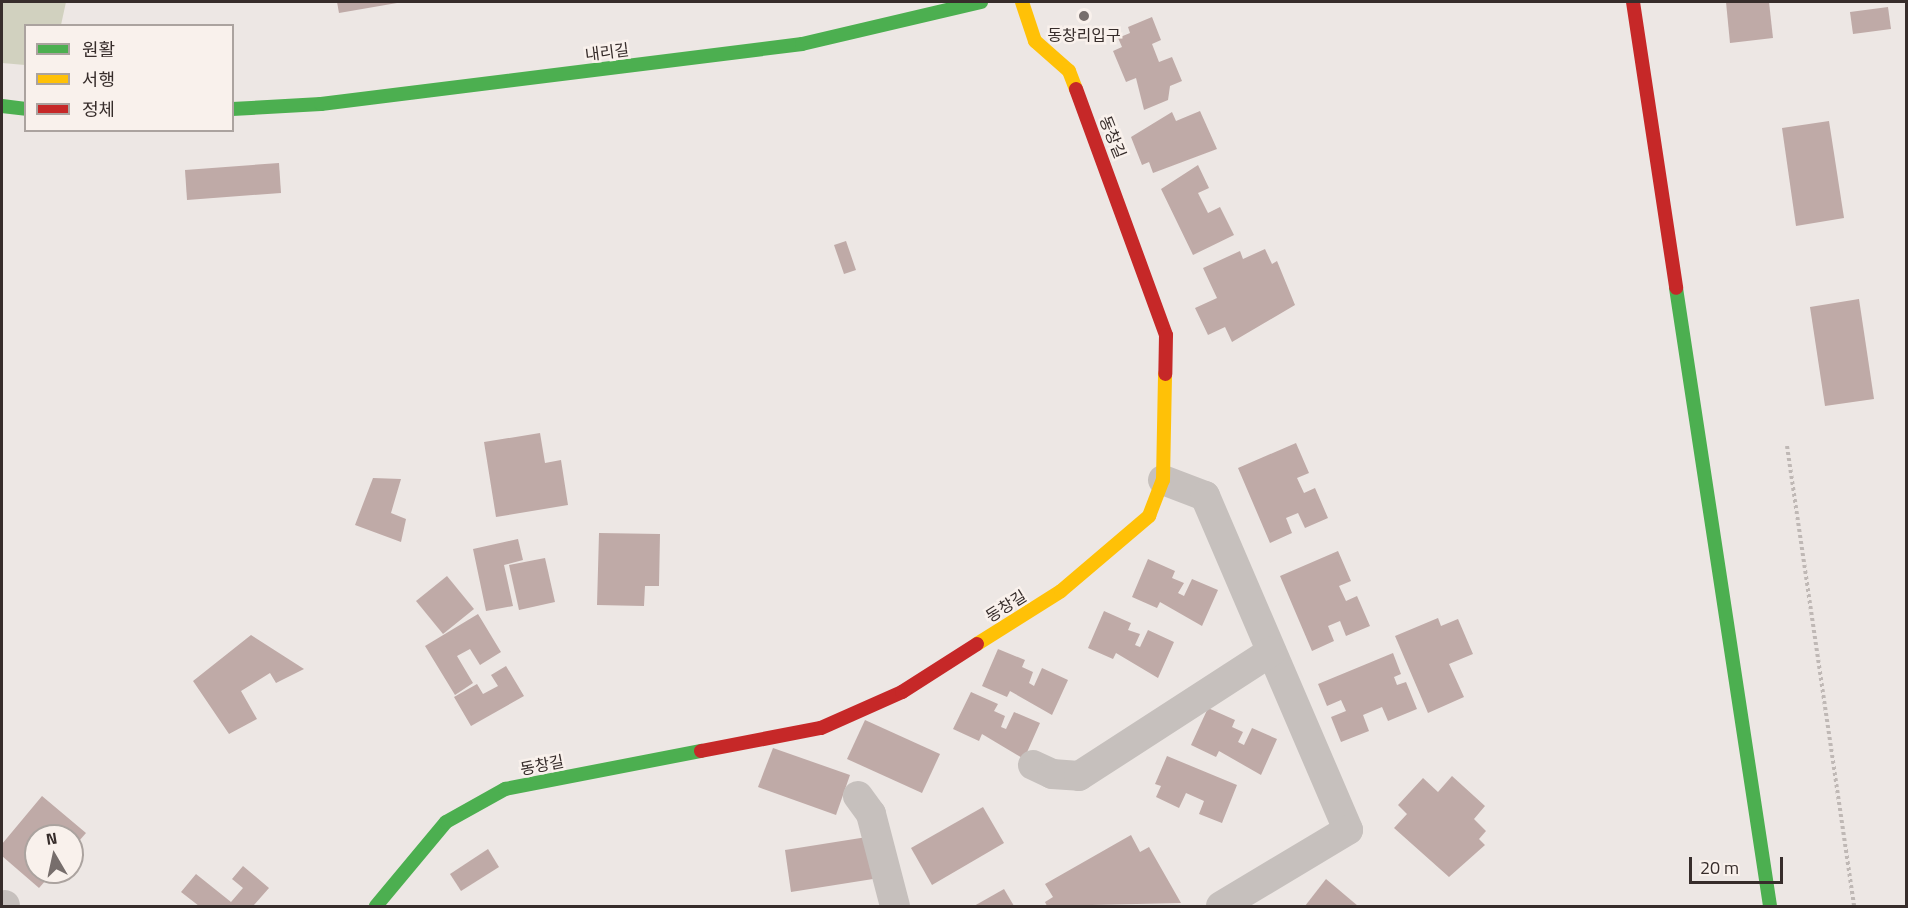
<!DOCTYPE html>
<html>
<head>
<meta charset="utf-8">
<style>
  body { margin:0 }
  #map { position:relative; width:1908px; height:908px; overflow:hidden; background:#ede7e4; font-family:"Titillium Web","Noto Sans KR",sans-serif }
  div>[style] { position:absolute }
  .green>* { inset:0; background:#d1d1bf }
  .building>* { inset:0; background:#bfaaa7 }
  .path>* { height:4px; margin-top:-2px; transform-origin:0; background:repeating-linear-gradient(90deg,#bfb8b5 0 3px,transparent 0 6px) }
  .street>* { height:30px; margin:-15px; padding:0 15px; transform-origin:15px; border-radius:15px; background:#c6c0bd }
  .fast>* { height:14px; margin:-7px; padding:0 7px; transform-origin:7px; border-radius:7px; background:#4caf50 }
  .slow>* { height:14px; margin:-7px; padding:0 7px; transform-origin:7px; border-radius:7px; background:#ffc107 }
  .jam>* { height:14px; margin:-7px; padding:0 7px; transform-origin:7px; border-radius:7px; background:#c62828 }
  .dots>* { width:16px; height:16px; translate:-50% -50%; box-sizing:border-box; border:3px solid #f9f1ec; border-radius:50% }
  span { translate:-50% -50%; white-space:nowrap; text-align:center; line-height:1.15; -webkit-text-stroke:5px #f9f1ec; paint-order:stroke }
  .poi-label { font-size:16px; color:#372d2b }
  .street-label { font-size:16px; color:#372d2b }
  .frame { position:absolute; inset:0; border:3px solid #372d2b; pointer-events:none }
  .legend { position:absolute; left:24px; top:24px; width:210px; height:108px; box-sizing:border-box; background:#f9f1ec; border:2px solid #aba39f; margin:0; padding:8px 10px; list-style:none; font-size:18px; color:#372d2b }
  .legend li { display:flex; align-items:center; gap:12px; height:30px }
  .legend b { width:30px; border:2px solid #aba39f }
  .north { position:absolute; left:24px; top:824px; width:60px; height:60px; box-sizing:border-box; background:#f9f1ec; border:2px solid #aba39f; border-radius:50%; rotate:351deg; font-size:16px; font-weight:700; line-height:24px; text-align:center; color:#372d2b }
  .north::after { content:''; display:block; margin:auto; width:21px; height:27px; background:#776e6c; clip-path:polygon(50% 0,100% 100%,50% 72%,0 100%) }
  .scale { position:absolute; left:1689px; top:857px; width:94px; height:27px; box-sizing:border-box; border:3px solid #372d2b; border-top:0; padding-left:8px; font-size:18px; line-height:21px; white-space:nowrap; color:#372d2b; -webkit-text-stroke:4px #f9f1ec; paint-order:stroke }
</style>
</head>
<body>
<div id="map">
  <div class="green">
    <div style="clip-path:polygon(2px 2px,66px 2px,61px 25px,26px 26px,25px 65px,2px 63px)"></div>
  </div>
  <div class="building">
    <div style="clip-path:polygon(337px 2px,397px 2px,397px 3px,339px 13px)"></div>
    <div style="clip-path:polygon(1726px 2px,1769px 2px,1773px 38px,1730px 43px)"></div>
    <div style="clip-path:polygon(1888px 7px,1891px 29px,1853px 34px,1850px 12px)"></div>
    <div style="clip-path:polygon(1152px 17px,1161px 40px,1152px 44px,1159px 62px,1172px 57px,1182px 81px,1170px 86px,1168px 100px,1144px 110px,1136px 78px,1126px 82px,1113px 51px,1122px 47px,1118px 38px,1130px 33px,1128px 27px)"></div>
    <div style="clip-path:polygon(1200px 111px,1217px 149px,1153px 173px,1149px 162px,1142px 165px,1131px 137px,1172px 112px,1176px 121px)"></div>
    <div style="clip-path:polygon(1829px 121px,1844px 218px,1796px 226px,1782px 128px)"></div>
    <div style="clip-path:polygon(279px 163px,281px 193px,187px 200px,185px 170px)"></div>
    <div style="clip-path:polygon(1198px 165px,1209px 188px,1198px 193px,1208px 213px,1220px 207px,1234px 235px,1193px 255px,1161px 189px)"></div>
    <div style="clip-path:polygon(846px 241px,856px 270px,844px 274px,834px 245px)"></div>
    <div style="clip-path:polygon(1265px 249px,1272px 264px,1277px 261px,1295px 305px,1232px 342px,1225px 327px,1208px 335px,1195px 308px,1217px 298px,1203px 268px,1240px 251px,1243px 259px)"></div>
    <div style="clip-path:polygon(1859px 299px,1874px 399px,1825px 406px,1810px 307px)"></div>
    <div style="clip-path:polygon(540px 433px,545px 463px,561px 460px,568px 505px,496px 517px,484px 442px)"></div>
    <div style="clip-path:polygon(1296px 443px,1309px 473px,1297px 478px,1304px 493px,1315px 488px,1328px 518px,1305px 528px,1298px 513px,1286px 518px,1292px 533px,1270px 543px,1238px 468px)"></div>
    <div style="clip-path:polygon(373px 478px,401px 479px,391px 513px,406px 519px,401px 542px,355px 525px)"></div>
    <div style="clip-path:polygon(599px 533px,660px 534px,659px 586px,645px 586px,644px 606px,597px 605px)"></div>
    <div style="clip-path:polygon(518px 539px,523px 560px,504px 565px,513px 606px,486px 611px,473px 549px)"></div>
    <div style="clip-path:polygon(1338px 551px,1351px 581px,1339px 586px,1346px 601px,1357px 596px,1370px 626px,1346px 636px,1340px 621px,1328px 626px,1334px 641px,1312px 651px,1280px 576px)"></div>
    <div style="clip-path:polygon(545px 558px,555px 602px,519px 610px,509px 565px)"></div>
    <div style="clip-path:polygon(1148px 559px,1175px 571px,1172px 578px,1184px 583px,1178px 593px,1184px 596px,1192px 579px,1218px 590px,1202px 626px,1160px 602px,1157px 608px,1132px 597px)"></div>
    <div style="clip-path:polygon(447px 576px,474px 609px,443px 634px,416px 601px)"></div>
    <div style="clip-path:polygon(1104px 611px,1131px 623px,1128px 630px,1140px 634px,1135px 645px,1140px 647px,1148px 630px,1174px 642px,1158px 678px,1116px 653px,1113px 659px,1088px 648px)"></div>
    <div style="clip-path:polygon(478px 614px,501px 652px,480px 665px,470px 649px,457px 656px,473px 683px,455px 695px,425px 646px)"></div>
    <div style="clip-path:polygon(1438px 618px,1441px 626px,1458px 619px,1473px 654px,1449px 664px,1464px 697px,1428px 713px,1395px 636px)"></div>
    <div style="clip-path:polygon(251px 635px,304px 669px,276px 683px,270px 673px,241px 691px,257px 719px,229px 734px,193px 681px)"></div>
    <div style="clip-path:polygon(998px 649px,1025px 660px,1022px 667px,1033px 672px,1029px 683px,1034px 686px,1042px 668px,1068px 680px,1052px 715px,1010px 691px,1007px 697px,982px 686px)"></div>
    <div style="clip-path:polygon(1393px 653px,1401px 674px,1394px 677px,1397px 685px,1406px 682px,1417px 709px,1388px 721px,1382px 707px,1363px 715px,1369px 731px,1341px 742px,1331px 717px,1346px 711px,1341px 700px,1327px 706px,1318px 684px)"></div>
    <div style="clip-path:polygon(506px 666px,524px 696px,471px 726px,454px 697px,477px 684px,483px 694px,498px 686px,491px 675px)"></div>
    <div style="clip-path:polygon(971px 692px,998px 704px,994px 711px,1005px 716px,1001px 727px,1006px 729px,1014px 712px,1040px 723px,1024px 759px,982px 734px,979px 741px,953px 729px)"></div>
    <div style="clip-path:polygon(1208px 708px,1235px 720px,1232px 727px,1243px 732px,1238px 742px,1244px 745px,1252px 728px,1277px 739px,1261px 775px,1219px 751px,1216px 757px,1191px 745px)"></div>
    <div style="clip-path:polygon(865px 720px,940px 754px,922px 793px,847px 759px)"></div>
    <div style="clip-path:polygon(773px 748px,850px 775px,836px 815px,758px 787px)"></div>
    <div style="clip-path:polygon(1167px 756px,1237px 785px,1222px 823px,1199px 814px,1204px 801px,1186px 793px,1179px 808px,1156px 797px,1161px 786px,1155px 784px)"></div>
    <div style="clip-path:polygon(1452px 776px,1485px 806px,1474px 819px,1486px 831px,1479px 839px,1485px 845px,1449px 877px,1394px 828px,1407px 814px,1398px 805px,1423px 778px,1438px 792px)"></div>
    <div style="clip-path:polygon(42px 796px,86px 833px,72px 849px,72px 836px,36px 836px,36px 872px,53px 872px,39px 888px,2px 856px,2px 844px)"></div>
    <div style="clip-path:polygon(983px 807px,1004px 843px,932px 885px,911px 848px)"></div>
    <div style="clip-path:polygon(1131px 835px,1140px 852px,1149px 847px,1181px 903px,1047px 906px,1045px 902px,1053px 897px,1045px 884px)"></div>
    <div style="clip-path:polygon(867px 837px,873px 879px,791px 892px,785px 850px)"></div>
    <div style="clip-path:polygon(488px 849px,499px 867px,461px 891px,450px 874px)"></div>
    <div style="clip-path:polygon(243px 866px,269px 888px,253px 906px,199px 906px,181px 892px,196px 874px,231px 902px,243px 888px,232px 879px)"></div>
    <div style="clip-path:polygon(1326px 879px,1358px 906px,1305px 906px)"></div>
    <div style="clip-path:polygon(1004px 889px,1014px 906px,974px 906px)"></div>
  </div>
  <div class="path">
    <div style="left:1787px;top:446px;width:465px;rotate:81.7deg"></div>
  </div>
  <div class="street">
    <div style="left:1163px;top:480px;width:45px;rotate:20.9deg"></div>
    <div style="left:1205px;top:496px;width:363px;rotate:66.8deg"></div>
    <div style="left:1348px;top:830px;width:148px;rotate:149.1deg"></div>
    <div style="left:1033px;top:765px;width:21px;rotate:25deg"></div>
    <div style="left:1052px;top:774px;width:27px;rotate:4deg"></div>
    <div style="left:1079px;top:776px;width:229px;rotate:-32.9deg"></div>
    <div style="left:858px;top:796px;width:22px;rotate:54deg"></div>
    <div style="left:871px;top:814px;width:95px;rotate:75.4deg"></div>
    <div style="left:2px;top:906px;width:3px;rotate:-18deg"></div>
  </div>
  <div class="fast">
    <div style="left:2px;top:106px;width:24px;rotate:7deg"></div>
    <div style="left:232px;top:109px;width:89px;rotate:-3.2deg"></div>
    <div style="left:321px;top:104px;width:485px;rotate:-7.1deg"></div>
    <div style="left:802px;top:44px;width:184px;rotate:-13.2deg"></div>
    <div style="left:1676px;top:288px;width:625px;rotate:81.35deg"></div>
    <div style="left:376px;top:906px;width:109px;rotate:-50.2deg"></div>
    <div style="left:446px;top:822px;width:68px;rotate:-29.2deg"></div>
    <div style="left:505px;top:789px;width:200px;rotate:-11deg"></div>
  </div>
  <div class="slow">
    <div style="left:1022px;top:2px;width:41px;rotate:71.6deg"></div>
    <div style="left:1035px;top:41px;width:45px;rotate:41.4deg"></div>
    <div style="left:1069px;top:71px;width:19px;rotate:69deg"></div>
    <div style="left:977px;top:644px;width:99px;rotate:-32.2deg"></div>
    <div style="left:1061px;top:591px;width:116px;rotate:-40.4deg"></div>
    <div style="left:1149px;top:516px;width:39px;rotate:-69deg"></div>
    <div style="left:1163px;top:480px;width:106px;rotate:-88.9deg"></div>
  </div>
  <div class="jam">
    <div style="left:1633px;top:2px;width:289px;rotate:81.4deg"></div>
    <div style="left:1076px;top:89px;width:262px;rotate:69.9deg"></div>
    <div style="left:1166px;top:335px;width:39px;rotate:91deg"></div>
    <div style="left:701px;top:751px;width:122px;rotate:-10.9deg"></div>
    <div style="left:821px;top:728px;width:89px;rotate:-24deg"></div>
    <div style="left:902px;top:692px;width:89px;rotate:-32.6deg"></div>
  </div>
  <div class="dots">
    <div style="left:1084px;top:16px;background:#776e6c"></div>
  </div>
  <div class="poi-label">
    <span style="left:1084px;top:35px">동창리입구</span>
  </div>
  <div class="street-label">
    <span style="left:607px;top:52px;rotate:-7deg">내리길</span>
    <span style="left:1113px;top:137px;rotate:68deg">동창길</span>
    <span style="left:1006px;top:606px;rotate:-32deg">동창길</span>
    <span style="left:542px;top:765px;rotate:-11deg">동창길</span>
  </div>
  <div class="frame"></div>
  <ul class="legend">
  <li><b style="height:8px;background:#4caf50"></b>원활</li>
  <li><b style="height:8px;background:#ffc107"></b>서행</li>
  <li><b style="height:8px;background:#c62828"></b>정체</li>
  </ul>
  <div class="north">N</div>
  <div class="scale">20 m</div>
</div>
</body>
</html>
